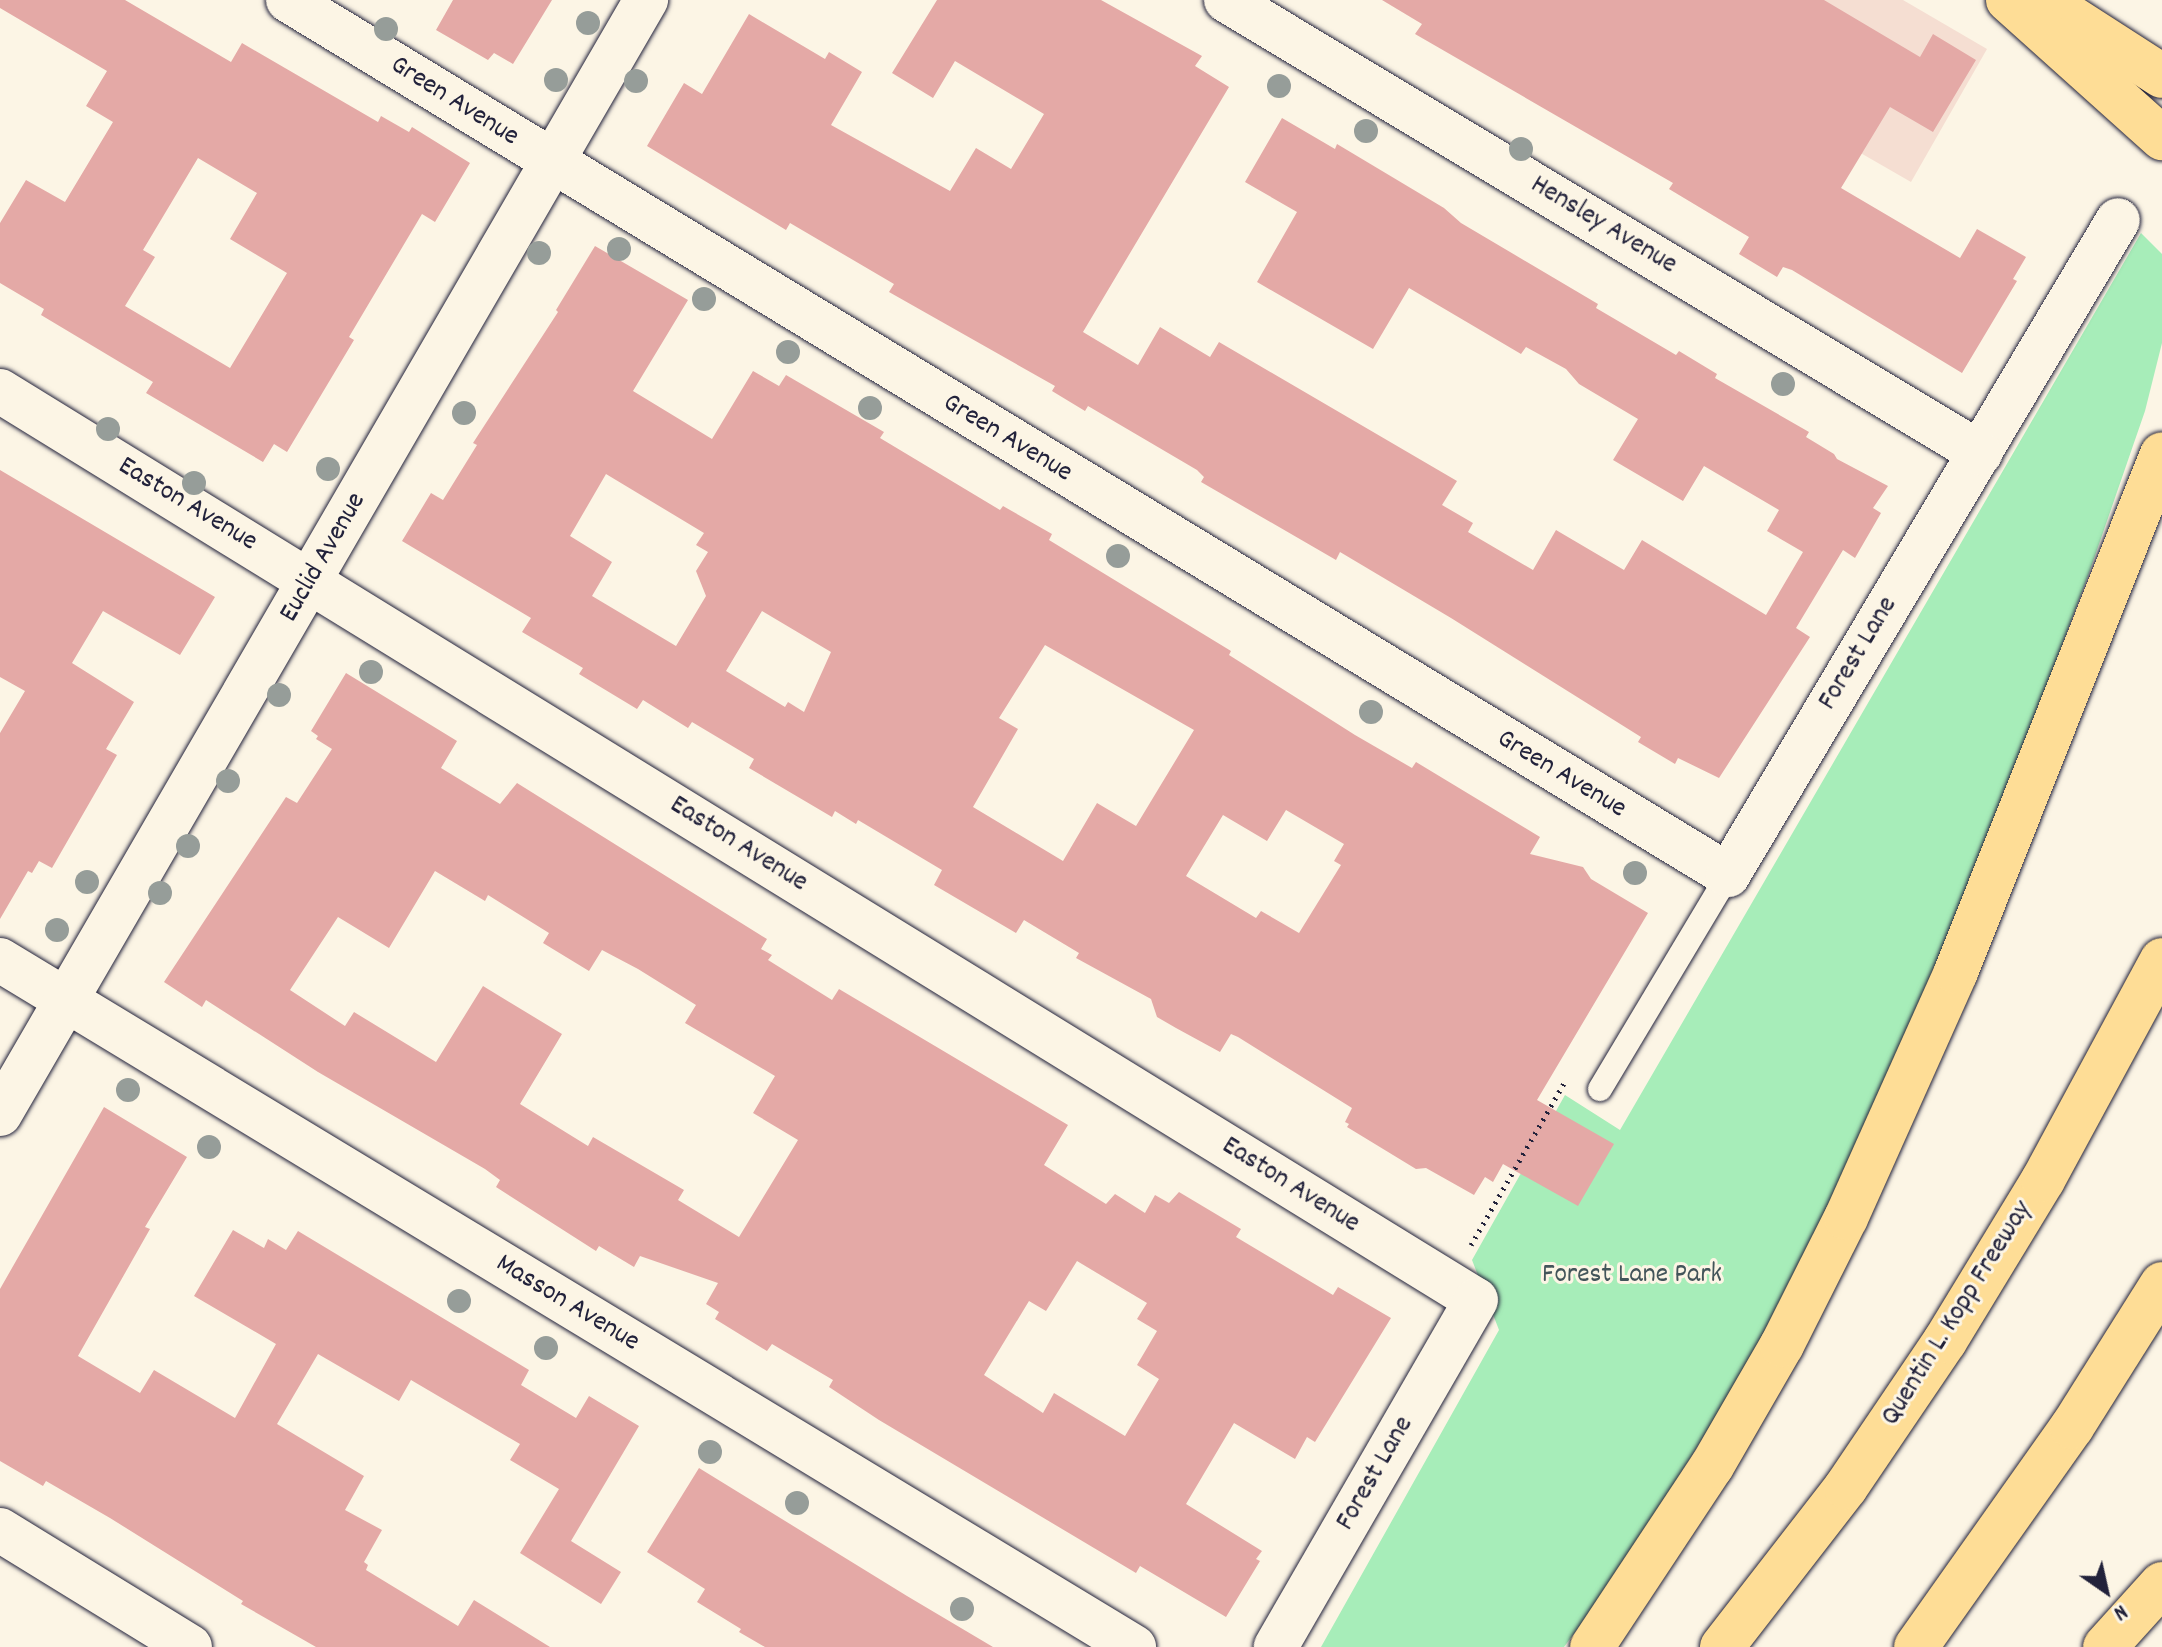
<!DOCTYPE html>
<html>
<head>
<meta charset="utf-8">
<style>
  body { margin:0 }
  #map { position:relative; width:2162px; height:1647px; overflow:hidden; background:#fcf5e5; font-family:Dekko,sans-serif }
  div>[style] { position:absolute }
  .built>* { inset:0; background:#f5ded2 }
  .green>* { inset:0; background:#a7edb9 }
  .building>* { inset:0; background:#e4a9a6 }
  .path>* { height:5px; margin-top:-2.5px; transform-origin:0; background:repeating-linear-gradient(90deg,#22223b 0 2px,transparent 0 8px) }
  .roads { filter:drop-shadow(0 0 2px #22223b) drop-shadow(0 0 2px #22223b) }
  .service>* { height:24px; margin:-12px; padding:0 12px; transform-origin:12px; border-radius:12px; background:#fcf5e5 }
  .minor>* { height:44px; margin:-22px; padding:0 22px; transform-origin:22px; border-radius:22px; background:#fcf5e5 }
  .primary>* { height:44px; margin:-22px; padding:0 22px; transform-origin:22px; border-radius:22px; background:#fedd96 }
  .motorway>* { height:44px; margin:-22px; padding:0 22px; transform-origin:22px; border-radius:22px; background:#fedd96 }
  .trees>* { width:24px; height:24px; margin:-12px; border-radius:50%; background:#969d99 }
  span { translate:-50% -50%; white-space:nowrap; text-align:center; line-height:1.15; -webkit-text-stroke:6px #fcf5e5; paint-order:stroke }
  .street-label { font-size:28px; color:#22223b }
  .park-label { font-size:28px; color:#43555a }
  .north { position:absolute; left:2066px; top:1551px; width:80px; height:80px; -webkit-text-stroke:6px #fcf5e5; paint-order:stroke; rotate:146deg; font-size:22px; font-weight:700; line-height:32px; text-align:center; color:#22223b }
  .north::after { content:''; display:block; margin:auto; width:28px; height:36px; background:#22223b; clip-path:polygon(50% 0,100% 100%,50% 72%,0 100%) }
</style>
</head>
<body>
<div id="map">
  <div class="built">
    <div style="clip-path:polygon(1595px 0,1903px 0,1987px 49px,1911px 182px)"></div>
  </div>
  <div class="green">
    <div style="clip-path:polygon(2141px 233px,2162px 254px,2162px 343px,2145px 411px,2089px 573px,1997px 819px,1844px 1182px,1741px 1376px,1619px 1573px,1564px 1647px,1321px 1647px,1499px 1330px,1472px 1260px,1565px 1095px,1620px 1130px)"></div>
  </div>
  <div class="building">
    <div style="clip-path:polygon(evenodd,0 0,125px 0,231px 62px,242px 43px,378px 122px,381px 116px,409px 132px,412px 127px,470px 163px,435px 222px,422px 214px,349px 337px,354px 340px,287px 452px,274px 444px,263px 462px,146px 393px,153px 382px,41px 315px,44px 309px,0 283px,0 223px,26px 180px,65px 202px,113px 122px,86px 106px,107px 71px,0 8px,0 0,198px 158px,257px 193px,230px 239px,287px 273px,230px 368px,125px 306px,155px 257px,143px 250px,198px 158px)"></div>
    <div style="clip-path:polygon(453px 0,552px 0,513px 64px,494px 53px,488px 60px,436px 30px)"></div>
    <div style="clip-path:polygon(937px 0,1101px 0,1202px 56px,1195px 66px,1229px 87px,1083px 332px,1138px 365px,1160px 327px,1210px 357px,1219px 342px,1457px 481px,1442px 505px,1473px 523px,1468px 532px,1533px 570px,1556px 530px,1624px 570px,1642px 540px,1766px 615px,1803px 552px,1767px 531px,1779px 510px,1704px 466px,1683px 501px,1613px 460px,1638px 419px,1579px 384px,1566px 369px,1526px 347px,1521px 354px,1409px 288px,1373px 349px,1257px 282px,1297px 212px,1245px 182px,1282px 118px,1335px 149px,1337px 144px,1444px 208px,1461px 223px,1598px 304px,1596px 308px,1676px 355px,1679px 351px,1717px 374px,1715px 378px,1809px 432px,1806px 437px,1834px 454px,1837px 459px,1888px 486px,1873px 508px,1881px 513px,1855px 558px,1843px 550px,1796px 628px,1810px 637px,1719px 778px,1678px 758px,1675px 764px,1638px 742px,1641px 737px,1451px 618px,1340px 552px,1336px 560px,1201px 482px,1204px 477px,1197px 470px,1088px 406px,1085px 411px,1052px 391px,1055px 386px,889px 292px,894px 284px,790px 223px,786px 230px,647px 146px,684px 83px,702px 94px,749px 14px,825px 59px,829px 52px,862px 72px,831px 125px,950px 191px,976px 148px,1011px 169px,1044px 114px,955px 61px,933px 98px,892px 73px)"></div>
    <div style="clip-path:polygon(1382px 0,1824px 0,1920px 57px,1933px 34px,1976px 60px,1933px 132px,1890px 107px,1841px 188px,1960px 258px,1977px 229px,2026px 257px,2013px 279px,2017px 281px,1962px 373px,1792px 270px,1783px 267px,1777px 277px,1739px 254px,1749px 237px,1669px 189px,1673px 183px,1415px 34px,1422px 24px)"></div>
    <div style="clip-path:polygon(evenodd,595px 246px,688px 300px,633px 391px,712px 439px,753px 371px,779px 386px,786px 375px,884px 432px,880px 438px,1000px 510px,1003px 506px,1052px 534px,1049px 540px,1231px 651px,1229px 655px,1355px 735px,1412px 768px,1416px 762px,1540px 837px,1530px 854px,1583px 867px,1591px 879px,1648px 913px,1537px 1100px,1614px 1144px,1578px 1206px,1503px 1164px,1493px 1182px,1485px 1177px,1474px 1195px,1426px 1168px,1416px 1169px,1347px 1127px,1349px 1124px,1345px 1122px,1352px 1108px,1238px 1037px,1231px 1034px,1220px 1052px,1176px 1028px,1157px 1017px,1151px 999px,1076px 958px,1079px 953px,1024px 920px,1016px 933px,934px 885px,942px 870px,858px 820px,856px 824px,835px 811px,832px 817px,749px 768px,754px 759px,692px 722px,688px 728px,643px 700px,637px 709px,579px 674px,583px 668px,522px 632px,531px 618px,402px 541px,431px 493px,443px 500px,477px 445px,473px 443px,558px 312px,556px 310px,595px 246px,606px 474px,704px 533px,696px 545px,708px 552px,696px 571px,706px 596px,676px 646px,592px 596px,612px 562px,570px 536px,606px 474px,595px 246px,762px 611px,831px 652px,804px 712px,788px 702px,785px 707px,726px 671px,762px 611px,595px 246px,1045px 645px,1194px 730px,1136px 826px,1097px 803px,1063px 861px,973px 807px,1018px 729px,999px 718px,1045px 645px,595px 246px,1286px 810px,1344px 844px,1334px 861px,1341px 865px,1299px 933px,1261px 911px,1256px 918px,1186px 876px,1223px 815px,1267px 841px,1286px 810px)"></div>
    <div style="clip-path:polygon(0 470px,215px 597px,180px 655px,103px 611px,72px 663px,134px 702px,106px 749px,117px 755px,52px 868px,39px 861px,32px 873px,28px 871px,0 919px,0 733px,25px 691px,0 677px)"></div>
    <div style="clip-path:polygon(evenodd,346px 673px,457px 741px,441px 768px,500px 804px,517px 783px,767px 939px,761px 949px,772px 955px,768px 960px,832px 1000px,839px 989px,1068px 1125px,1044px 1165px,1106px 1204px,1115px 1194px,1145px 1213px,1155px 1195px,1169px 1203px,1179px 1192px,1241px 1229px,1236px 1237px,1333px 1295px,1338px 1287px,1391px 1318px,1315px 1442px,1307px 1437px,1295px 1459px,1234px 1423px,1186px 1504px,1262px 1551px,1256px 1559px,1260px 1561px,1226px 1617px,1140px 1566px,1136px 1573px,879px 1420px,829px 1387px,833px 1380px,772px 1344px,767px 1351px,715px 1319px,719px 1312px,706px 1304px,718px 1283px,640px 1256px,634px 1267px,599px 1246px,596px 1251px,496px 1187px,500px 1180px,485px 1169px,318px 1072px,206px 1000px,202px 1007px,164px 982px,286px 797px,297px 803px,332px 749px,316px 739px,318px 736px,311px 731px,346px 673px,435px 871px,485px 901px,488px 895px,549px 933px,543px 943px,589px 971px,602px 950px,638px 969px,696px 1005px,685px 1023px,775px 1076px,753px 1113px,798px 1140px,739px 1237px,678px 1200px,684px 1190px,593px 1137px,588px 1146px,520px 1104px,562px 1034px,483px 986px,436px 1062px,354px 1012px,345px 1026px,290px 990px,338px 917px,389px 948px,435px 871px,346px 673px,1077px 1261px,1147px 1303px,1137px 1319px,1157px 1331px,1137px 1365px,1159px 1379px,1125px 1436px,1054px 1393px,1043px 1413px,984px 1375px,1029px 1301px,1046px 1311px,1077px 1261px)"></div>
    <div style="clip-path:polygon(104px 1107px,187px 1157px,145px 1227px,150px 1229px,78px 1356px,140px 1393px,154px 1370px,235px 1418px,276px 1344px,194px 1296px,233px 1230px,264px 1248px,268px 1239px,286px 1250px,298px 1231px,529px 1370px,521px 1385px,576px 1418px,589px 1396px,639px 1426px,571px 1541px,621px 1572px,601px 1604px,520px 1553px,559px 1489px,510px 1460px,520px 1444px,411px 1380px,399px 1401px,318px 1354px,277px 1424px,364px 1476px,345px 1510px,382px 1530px,364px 1562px,368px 1565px,366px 1570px,458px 1626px,474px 1600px,550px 1647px,316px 1647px,241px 1604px,243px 1601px,110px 1518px,46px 1481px,43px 1486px,0 1461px,0 1289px)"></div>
    <div style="clip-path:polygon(699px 1468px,907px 1596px,993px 1647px,765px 1647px,739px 1632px,741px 1629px,697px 1602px,705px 1589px,647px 1552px)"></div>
  </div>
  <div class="path">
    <div style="left:1471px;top:1245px;width:190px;rotate:-60.1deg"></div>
  </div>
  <div class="roads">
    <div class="service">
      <div style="left:1600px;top:1089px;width:249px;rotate:-59.1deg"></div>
    </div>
    <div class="minor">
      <div style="left:288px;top:0;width:1685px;rotate:31.28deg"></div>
      <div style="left:1728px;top:875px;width:762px;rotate:-59.23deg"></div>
      <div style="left:1226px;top:0;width:880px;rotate:31deg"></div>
      <div style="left:0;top:391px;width:1733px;rotate:31.63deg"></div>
      <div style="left:1476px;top:1300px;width:401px;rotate:120deg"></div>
      <div style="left:0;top:960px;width:1326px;rotate:31.21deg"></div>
      <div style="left:0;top:1114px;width:1288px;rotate:-59.89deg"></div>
      <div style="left:0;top:1530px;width:223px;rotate:31.6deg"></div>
    </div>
    <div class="primary">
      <div style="left:2044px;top:0;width:140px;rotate:32.8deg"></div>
    </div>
    <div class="motorway">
      <div style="left:2008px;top:0;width:207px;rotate:41.9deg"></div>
      <div style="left:1592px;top:1647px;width:217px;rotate:-56.5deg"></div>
      <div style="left:1712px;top:1466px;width:140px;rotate:-60deg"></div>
      <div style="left:1782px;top:1345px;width:142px;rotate:-63.3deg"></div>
      <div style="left:1846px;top:1218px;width:269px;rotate:-65.9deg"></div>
      <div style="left:1956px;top:972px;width:557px;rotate:-68.31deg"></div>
      <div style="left:1722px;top:1647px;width:202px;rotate:-52.2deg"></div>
      <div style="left:1846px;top:1487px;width:176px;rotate:-55.9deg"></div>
      <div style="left:1945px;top:1341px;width:188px;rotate:-58.7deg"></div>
      <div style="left:2043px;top:1180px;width:250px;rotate:-61.6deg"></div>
      <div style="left:1916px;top:1647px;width:270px;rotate:-54.7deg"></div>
      <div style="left:2072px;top:1427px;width:169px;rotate:-57.8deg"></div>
      <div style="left:2105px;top:1647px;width:85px;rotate:-47.9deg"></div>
    </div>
  </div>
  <div class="trees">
    <div style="left:588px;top:23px"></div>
    <div style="left:386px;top:29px"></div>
    <div style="left:556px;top:80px"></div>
    <div style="left:636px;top:81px"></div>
    <div style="left:1279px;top:86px"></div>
    <div style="left:1366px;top:131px"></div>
    <div style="left:1521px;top:149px"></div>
    <div style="left:619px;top:249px"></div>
    <div style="left:539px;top:253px"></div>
    <div style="left:704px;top:299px"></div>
    <div style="left:788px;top:352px"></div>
    <div style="left:1783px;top:384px"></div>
    <div style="left:870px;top:408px"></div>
    <div style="left:464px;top:413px"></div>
    <div style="left:108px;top:429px"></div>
    <div style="left:328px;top:469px"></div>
    <div style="left:194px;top:483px"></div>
    <div style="left:1118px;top:556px"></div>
    <div style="left:371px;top:672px"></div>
    <div style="left:279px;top:695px"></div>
    <div style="left:1371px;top:712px"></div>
    <div style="left:228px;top:781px"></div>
    <div style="left:188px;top:846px"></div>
    <div style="left:1635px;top:873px"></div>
    <div style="left:87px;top:882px"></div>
    <div style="left:160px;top:893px"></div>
    <div style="left:57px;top:930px"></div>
    <div style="left:128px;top:1090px"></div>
    <div style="left:209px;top:1147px"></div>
    <div style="left:459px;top:1301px"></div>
    <div style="left:546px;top:1348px"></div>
    <div style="left:710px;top:1452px"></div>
    <div style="left:797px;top:1503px"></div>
    <div style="left:962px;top:1609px"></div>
  </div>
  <div class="street-label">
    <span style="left:454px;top:102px;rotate:32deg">Green Avenue</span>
    <span style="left:1603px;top:226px;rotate:31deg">Hensley Avenue</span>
    <span style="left:1007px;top:439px;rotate:31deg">Green Avenue</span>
    <span style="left:187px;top:505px;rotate:31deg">Easton Avenue</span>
    <span style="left:324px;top:558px;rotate:-60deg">Euclid Avenue</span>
    <span style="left:1859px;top:654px;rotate:-59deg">Forest Lane</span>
    <span style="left:1561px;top:775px;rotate:31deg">Green Avenue</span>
    <span style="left:738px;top:845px;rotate:32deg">Easton Avenue</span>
    <span style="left:1290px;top:1186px;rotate:32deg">Easton Avenue</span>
    <span style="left:567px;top:1304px;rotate:31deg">Masson Avenue</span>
    <span style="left:1958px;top:1314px;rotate:-58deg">Quentin L. Kopp Freeway</span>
    <span style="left:1376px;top:1474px;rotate:-60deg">Forest Lane</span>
  </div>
  <div class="park-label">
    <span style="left:1632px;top:1276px">Forest Lane Park</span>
  </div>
  <div class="north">N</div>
</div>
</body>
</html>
